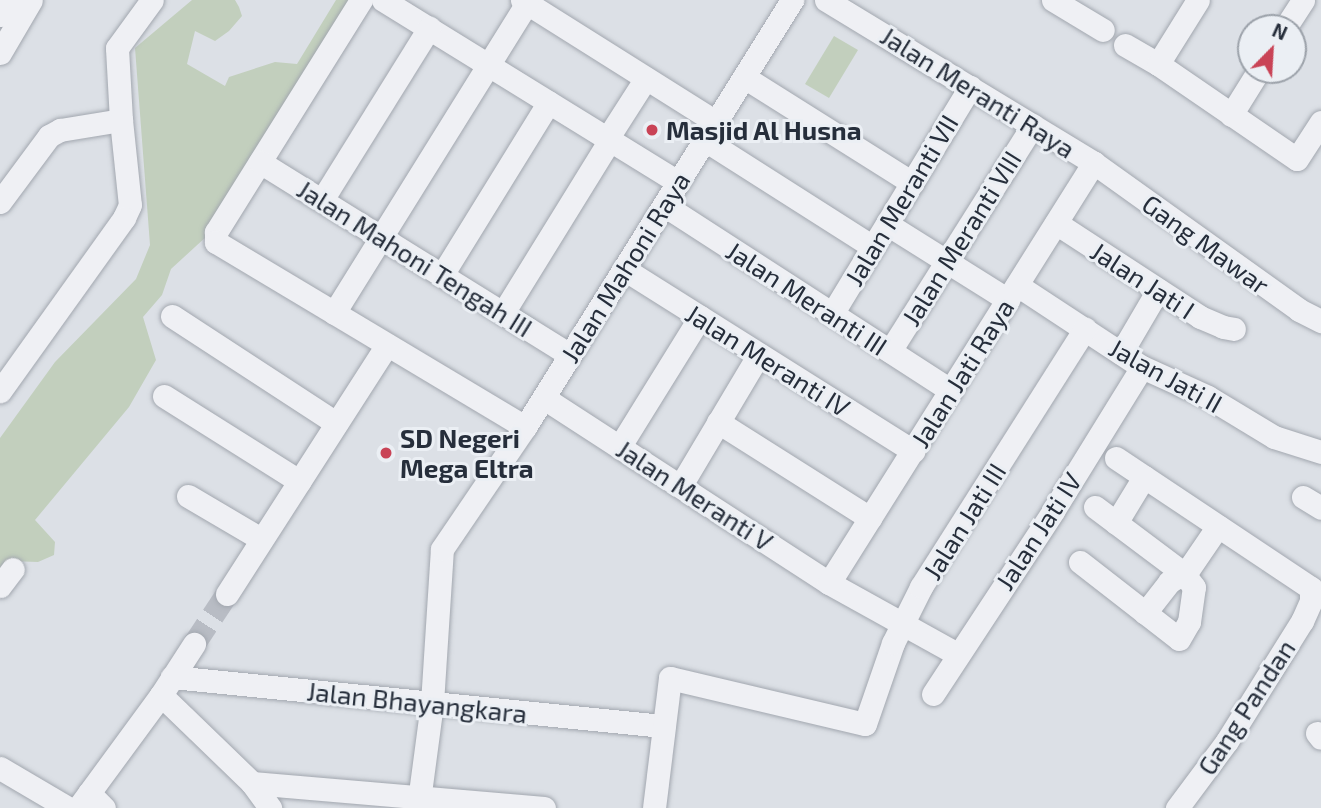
<!DOCTYPE html>
<html>
<head>
<meta charset="utf-8">
<style>
  body { margin:0 }
  #map { position:relative; width:1321px; height:808px; overflow:hidden; background:#dce0e6; font-family:"Exo 2",sans-serif }
  div>[style] { position:absolute }
  .green>* { inset:0; background:#c2cfbd }
  .street-tunnel>* { height:23px; margin-top:-11.5px; transform-origin:0; background:repeating-linear-gradient(90deg,#b8bcc4 0 23px,transparent 0 34px) }
  .roads { filter:drop-shadow(0 0 2px #a2a7af) drop-shadow(0 0 2px #a2a7af) }
  .street>* { height:23px; margin:-11.5px; padding:0 11.5px; transform-origin:11.5px; border-radius:11.5px; background:#eff0f4 }
  .dots>* { width:19px; height:19px; translate:-50% -50%; box-sizing:border-box; border:4px solid #ebeff4; border-radius:50% }
  span { translate:-50% -50%; white-space:nowrap; text-align:center; line-height:1.15; -webkit-text-stroke:6px #ebeff4; paint-order:stroke }
  .street-label { font-size:26px; color:#262e3b }
  .poi-label { font-size:26px; color:#262e3b; font-weight:700 }
  .left { translate:0 -50%; text-align:left }
  .north { position:absolute; left:1237px; top:14px; width:70px; height:70px; box-sizing:border-box; background:#ebeff4; border:2px solid #9ca2aa; border-radius:50%; rotate:24deg; font-size:19px; font-weight:700; line-height:28px; text-align:center; color:#262e3b }
  .north::after { content:''; display:block; margin:auto; width:24px; height:32px; background:#c94356; clip-path:polygon(50% 0,100% 100%,50% 72%,0 100%) }
</style>
</head>
<body>
<div id="map">
  <div class="green">
    <div style="clip-path:polygon(192px 0,235px 0,239px 7px,242px 16px,229px 31px,215px 41px,195px 31px,187px 64px,225px 86px,229px 77px,275px 62px,297px 64px,336px 0,354px 0,207px 236px,171px 269px,162px 295px,143px 317px,156px 360px,129px 407px,35px 520px,55px 542px,54px 555px,38px 562px,9px 561px,0 572px,0 438px,55px 362px,136px 279px,150px 245px,135px 48px)"></div>
    <div style="clip-path:polygon(834px 36px,858px 50px,829px 98px,805px 84px)"></div>
  </div>
  <div class="street-tunnel">
    <div style="left:194px;top:644px;width:60px;rotate:-56.6deg"></div>
  </div>
  <div class="roads">
    <div class="street">
      <div style="left:361px;top:0;width:274px;rotate:122deg"></div>
      <div style="left:216px;top:232px;width:10px;rotate:90deg"></div>
      <div style="left:216px;top:242px;width:360px;rotate:30.9deg"></div>
      <div style="left:383px;top:0;width:347px;rotate:31.7deg"></div>
      <div style="left:522px;top:0;width:229px;rotate:32.2deg"></div>
      <div style="left:826px;top:0;width:314px;rotate:31.3deg"></div>
      <div style="left:1094px;top:163px;width:252px;rotate:35.6deg"></div>
      <div style="left:1299px;top:310px;width:25px;rotate:27deg"></div>
      <div style="left:1053px;top:0;width:58px;rotate:31deg"></div>
      <div style="left:0;top:15px;width:17px;rotate:-59deg"></div>
      <div style="left:1285px;top:28px;width:33px;rotate:-57deg"></div>
      <div style="left:1125px;top:45px;width:38px;rotate:30deg"></div>
      <div style="left:1158px;top:64px;width:75px;rotate:-58deg"></div>
      <div style="left:0;top:53px;width:61px;rotate:-59.7deg"></div>
      <div style="left:1158px;top:64px;width:168px;rotate:34.4deg"></div>
      <div style="left:1297px;top:159px;width:44px;rotate:-57deg"></div>
      <div style="left:744px;top:77px;width:199px;rotate:32.2deg"></div>
      <div style="left:1231px;top:115px;width:53px;rotate:-58.1deg"></div>
      <div style="left:121px;top:120px;width:72px;rotate:-93.2deg"></div>
      <div style="left:117px;top:48px;width:59px;rotate:-53.9deg"></div>
      <div style="left:607px;top:139px;width:72px;rotate:-57.4deg"></div>
      <div style="left:705px;top:140px;width:199px;rotate:32.5deg"></div>
      <div style="left:260px;top:162px;width:365px;rotate:31.9deg"></div>
      <div style="left:322px;top:200px;width:203px;rotate:-58.1deg"></div>
      <div style="left:0;top:202px;width:82px;rotate:-53.4deg"></div>
      <div style="left:49px;top:136px;width:13px;rotate:-29deg"></div>
      <div style="left:60px;top:130px;width:62px;rotate:-9.3deg"></div>
      <div style="left:121px;top:120px;width:85px;rotate:84deg"></div>
      <div style="left:130px;top:205px;width:14px;rotate:115deg"></div>
      <div style="left:124px;top:218px;width:213px;rotate:125.6deg"></div>
      <div style="left:664px;top:205px;width:342px;rotate:32.9deg"></div>
      <div style="left:1056px;top:223px;width:172px;rotate:33.1deg"></div>
      <div style="left:1200px;top:317px;width:25px;rotate:23deg"></div>
      <div style="left:1223px;top:327px;width:11px;rotate:10deg"></div>
      <div style="left:887px;top:224px;width:143px;rotate:32.1deg"></div>
      <div style="left:624px;top:269px;width:342px;rotate:32.2deg"></div>
      <div style="left:442px;top:275px;width:203px;rotate:-58.3deg"></div>
      <div style="left:1017px;top:285px;width:149px;rotate:33.3deg"></div>
      <div style="left:1142px;top:367px;width:72px;rotate:24.4deg"></div>
      <div style="left:1208px;top:397px;width:77px;rotate:31.2deg"></div>
      <div style="left:1274px;top:437px;width:49px;rotate:17.7deg"></div>
      <div style="left:334px;top:313px;width:365px;rotate:-58.1deg"></div>
      <div style="left:503px;top:313px;width:203px;rotate:-58.3deg"></div>
      <div style="left:832px;top:314px;width:266px;rotate:-58.7deg"></div>
      <div style="left:172px;top:316px;width:196px;rotate:33.1deg"></div>
      <div style="left:890px;top:351px;width:267px;rotate:-57.7deg"></div>
      <div style="left:1121px;top:353px;width:73px;rotate:-59.6deg"></div>
      <div style="left:164px;top:396px;width:160px;rotate:32.2deg"></div>
      <div style="left:544px;top:398px;width:340px;rotate:33deg"></div>
      <div style="left:829px;top:583px;width:146px;rotate:29deg"></div>
      <div style="left:718px;top:422px;width:180px;rotate:32.3deg"></div>
      <div style="left:620px;top:446px;width:152px;rotate:-58.2deg"></div>
      <div style="left:1116px;top:458px;width:234px;rotate:33.7deg"></div>
      <div style="left:1311px;top:588px;width:13px;rotate:90deg"></div>
      <div style="left:1311px;top:601px;width:22px;rotate:114deg"></div>
      <div style="left:1302px;top:621px;width:142px;rotate:122deg"></div>
      <div style="left:1227px;top:741px;width:84px;rotate:126.7deg"></div>
      <div style="left:681px;top:485px;width:152px;rotate:-59.2deg"></div>
      <div style="left:188px;top:496px;width:85px;rotate:30.5deg"></div>
      <div style="left:1303px;top:497px;width:21px;rotate:31deg"></div>
      <div style="left:1116px;top:523px;width:54px;rotate:-58.7deg"></div>
      <div style="left:1080px;top:562px;width:125px;rotate:37.9deg"></div>
      <div style="left:1179px;top:639px;width:20px;rotate:-60deg"></div>
      <div style="left:1189px;top:622px;width:35px;rotate:-82deg"></div>
      <div style="left:1194px;top:587px;width:18px;rotate:-128deg"></div>
      <div style="left:1183px;top:573px;width:110px;rotate:-143.1deg"></div>
      <div style="left:829px;top:583px;width:497px;rotate:-57.8deg"></div>
      <div style="left:0;top:586px;width:21px;rotate:-53deg"></div>
      <div style="left:227px;top:594px;width:296px;rotate:-57.3deg"></div>
      <div style="left:1145px;top:613px;width:39px;rotate:-52deg"></div>
      <div style="left:1169px;top:582px;width:22px;rotate:-32deg"></div>
      <div style="left:1188px;top:570px;width:53px;rotate:-55.7deg"></div>
      <div style="left:172px;top:677px;width:492px;rotate:5.7deg"></div>
      <div style="left:933px;top:694px;width:219px;rotate:-56.7deg"></div>
      <div style="left:1053px;top:511px;width:169px;rotate:-58.3deg"></div>
      <div style="left:161px;top:695px;width:127px;rotate:44deg"></div>
      <div style="left:252px;top:783px;width:31px;rotate:54deg"></div>
      <div style="left:1317px;top:733px;width:6px;rotate:51deg"></div>
      <div style="left:0;top:768px;width:79px;rotate:30.5deg"></div>
      <div style="left:252px;top:783px;width:293px;rotate:4.9deg"></div>
      <div style="left:89px;top:793px;width:21px;rotate:45deg"></div>
      <div style="left:78px;top:808px;width:140px;rotate:-53.7deg"></div>
      <div style="left:161px;top:695px;width:61px;rotate:-57.1deg"></div>
      <div style="left:418px;top:808px;width:106px;rotate:-82.4deg"></div>
      <div style="left:432px;top:703px;width:154px;rotate:-86.3deg"></div>
      <div style="left:442px;top:549px;width:148px;rotate:-55.8deg"></div>
      <div style="left:525px;top:427px;width:504px;rotate:-57.98deg"></div>
      <div style="left:654px;top:808px;width:131px;rotate:-83deg"></div>
      <div style="left:670px;top:678px;width:200px;rotate:13.3deg"></div>
      <div style="left:865px;top:724px;width:86px;rotate:-70.9deg"></div>
      <div style="left:893px;top:643px;width:63px;rotate:-63.4deg"></div>
      <div style="left:921px;top:587px;width:306px;rotate:-57.6deg"></div>
    </div>
  </div>
  <div class="dots">
    <div style="left:652px;top:130px;background:#c94356"></div>
    <div style="left:386px;top:453px;background:#c94356"></div>
  </div>
  <div class="street-label">
    <span style="left:978px;top:92px;rotate:32deg">Jalan Meranti Raya</span>
    <span style="left:901px;top:200px;rotate:-59deg">Jalan Meranti VII</span>
    <span style="left:961px;top:238px;rotate:-58deg">Jalan Meranti VIII</span>
    <span style="left:1206px;top:244px;rotate:36deg">Gang Mawar</span>
    <span style="left:415px;top:258px;rotate:32deg">Jalan Mahoni Tengah III</span>
    <span style="left:625px;top:267px;rotate:-58deg">Jalan Mahoni Raya</span>
    <span style="left:1143px;top:280px;rotate:33deg">Jalan Jati I</span>
    <span style="left:807px;top:298px;rotate:33deg">Jalan Meranti III</span>
    <span style="left:768px;top:360px;rotate:32deg">Jalan Meranti IV</span>
    <span style="left:962px;top:373px;rotate:-58deg">Jalan Jati Raya</span>
    <span style="left:1166px;top:375px;rotate:29deg">Jalan Jati II</span>
    <span style="left:695px;top:495px;rotate:33deg">Jalan Meranti V</span>
    <span style="left:964px;top:521px;rotate:-58deg">Jalan Jati III</span>
    <span style="left:1038px;top:531px;rotate:-57deg">Jalan Jati IV</span>
    <span style="left:417px;top:702px;rotate:6deg">Jalan Bhayangkara</span>
    <span style="left:1246px;top:707px;rotate:-57deg">Gang Pandan</span>
  </div>
  <div class="poi-label">
    <span class="left" style="left:666px;top:130px">Masjid Al Husna</span>
    <span class="left" style="left:400px;top:453px">SD Negeri<br>Mega Eltra</span>
  </div>
  <div class="north">N</div>
</div>
</body>
</html>
